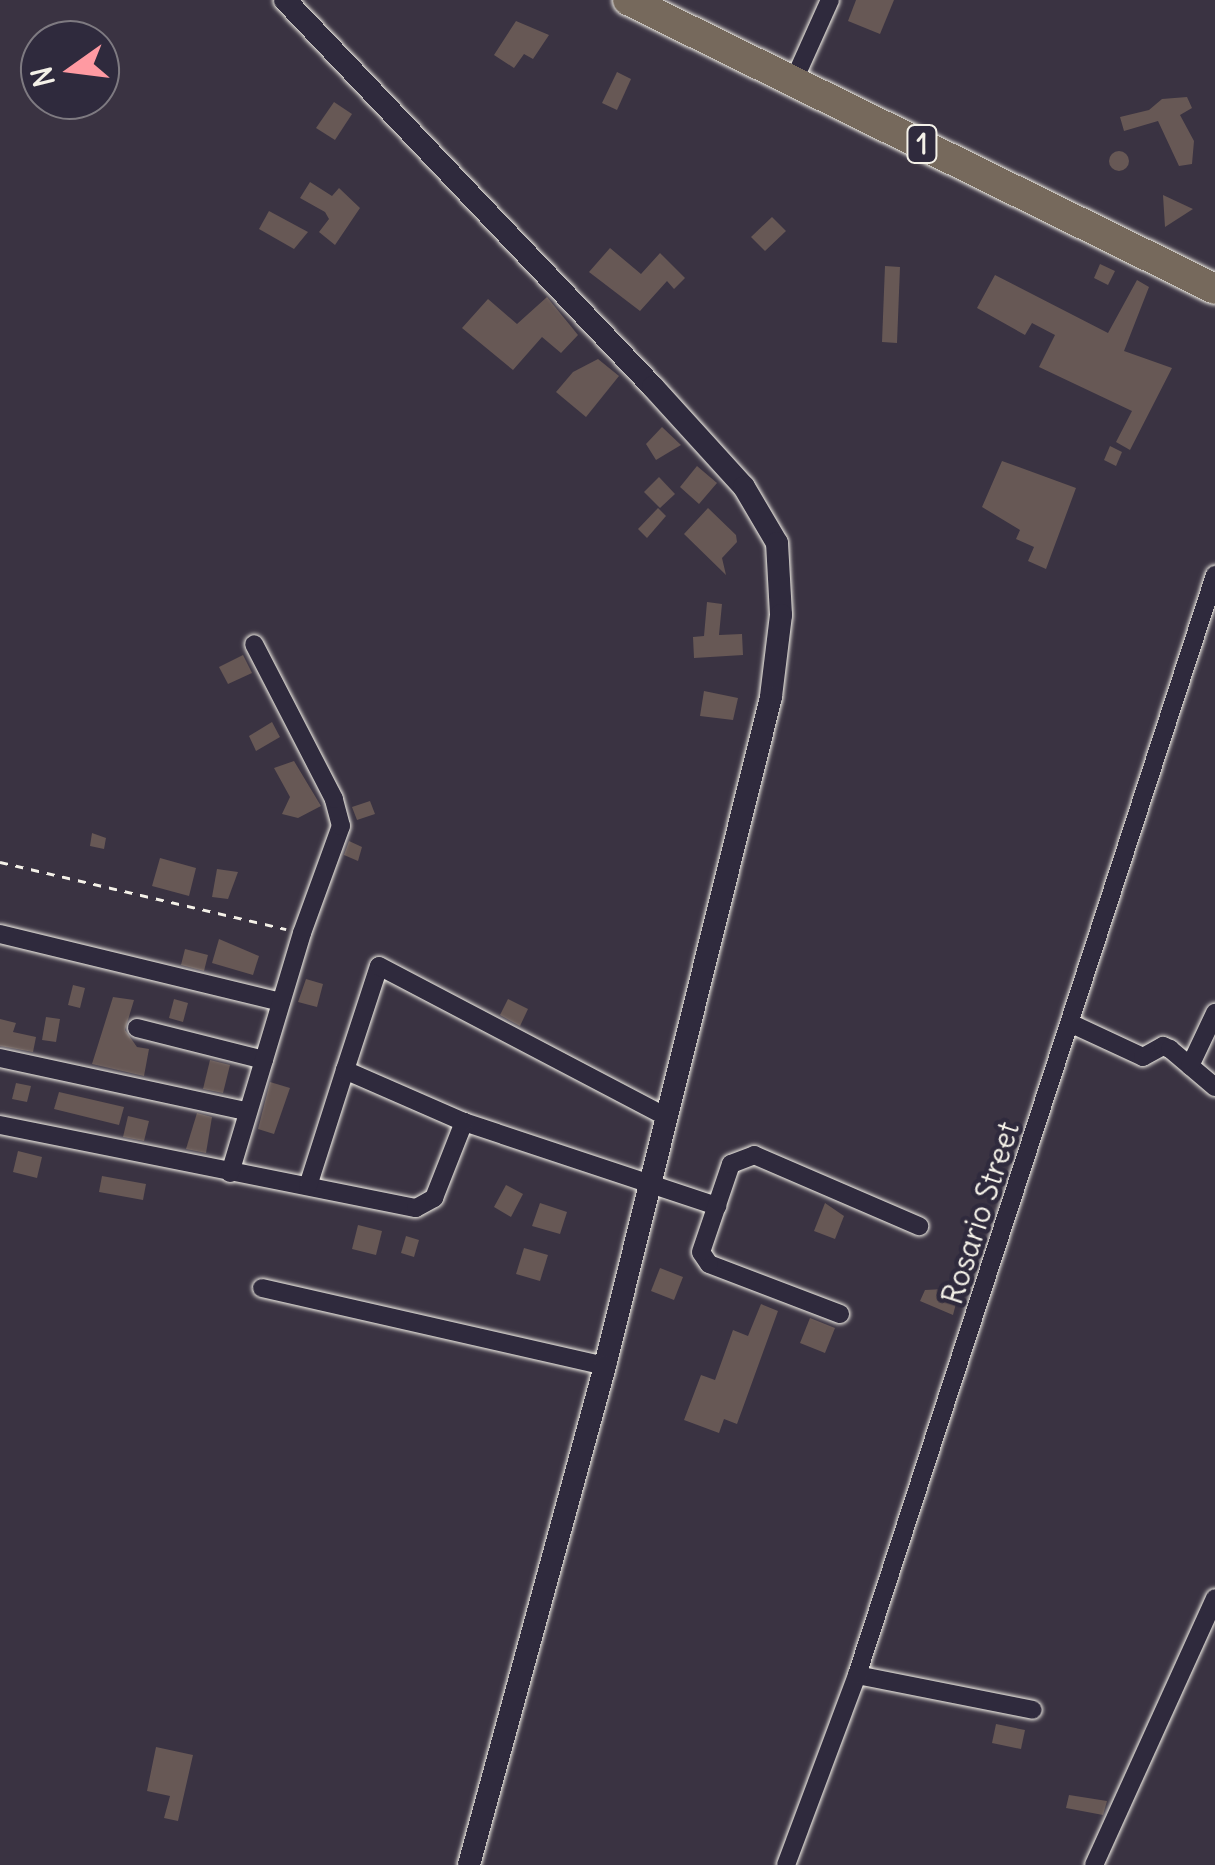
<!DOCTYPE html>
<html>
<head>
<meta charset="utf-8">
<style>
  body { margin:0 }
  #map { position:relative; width:1215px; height:1865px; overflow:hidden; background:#3a3342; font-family:Delius,sans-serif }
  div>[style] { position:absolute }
  .building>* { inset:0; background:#675855 }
  .round { border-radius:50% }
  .path>* { height:2.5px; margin-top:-1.25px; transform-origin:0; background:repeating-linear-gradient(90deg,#f4f1e8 0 8px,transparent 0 16px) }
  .roads { filter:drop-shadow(0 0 2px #f4f1e8) drop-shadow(0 0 2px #f4f1e8) }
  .street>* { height:18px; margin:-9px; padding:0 9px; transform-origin:9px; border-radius:9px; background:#2f2a3d }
  .secondary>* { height:22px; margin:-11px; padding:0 11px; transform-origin:11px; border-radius:11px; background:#2f2a3d }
  .highway>* { height:30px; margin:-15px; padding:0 15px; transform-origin:15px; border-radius:15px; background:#76695c }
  span { translate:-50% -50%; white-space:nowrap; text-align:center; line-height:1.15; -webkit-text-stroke:9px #2f2a3d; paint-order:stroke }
  .shield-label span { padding:2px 8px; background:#2f2a3d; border:2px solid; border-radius:8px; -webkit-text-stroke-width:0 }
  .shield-label { font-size:28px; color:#f4f1e8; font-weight:700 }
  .street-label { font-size:30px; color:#f4f1e8 }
  .north { position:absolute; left:20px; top:20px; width:100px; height:100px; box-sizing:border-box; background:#2f2a3d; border:2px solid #7e7a81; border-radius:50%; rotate:256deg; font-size:28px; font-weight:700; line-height:40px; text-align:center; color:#f4f1e8 }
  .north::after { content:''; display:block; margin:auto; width:35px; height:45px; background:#ff9aa2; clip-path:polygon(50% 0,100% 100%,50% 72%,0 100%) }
</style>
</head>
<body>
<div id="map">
  <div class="building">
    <div style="clip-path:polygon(856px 0,894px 0,880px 34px,848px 21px)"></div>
    <div style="clip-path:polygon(516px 21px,549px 35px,533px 59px,524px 54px,514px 68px,494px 55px)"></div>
    <div style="clip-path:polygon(617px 72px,631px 79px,617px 110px,602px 103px)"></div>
    <div style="clip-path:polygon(1187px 97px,1192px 108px,1180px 115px,1194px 141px,1192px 164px,1179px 166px,1158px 121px,1124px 131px,1120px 117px,1149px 110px,1162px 99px)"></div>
    <div style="clip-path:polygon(334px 102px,352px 114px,335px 140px,316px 128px)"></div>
    <div class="round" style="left:1109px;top:151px;width:20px;height:20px"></div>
    <div style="clip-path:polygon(310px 182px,332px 196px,339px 188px,360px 208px,335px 245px,319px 232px,329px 219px,325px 212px,300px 198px)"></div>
    <div style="clip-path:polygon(1163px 195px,1193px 209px,1165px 227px)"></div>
    <div style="clip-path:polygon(269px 211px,308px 232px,294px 249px,259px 229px)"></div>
    <div style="clip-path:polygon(772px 217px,786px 231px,765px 251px,751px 237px)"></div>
    <div style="clip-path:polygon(610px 248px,641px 274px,660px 253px,685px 278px,674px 289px,667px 281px,640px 311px,589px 272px)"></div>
    <div style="clip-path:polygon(1100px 264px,1115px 271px,1108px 285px,1094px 278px)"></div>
    <div style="clip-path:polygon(885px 266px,900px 267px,897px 343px,882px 342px)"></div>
    <div style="clip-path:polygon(995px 275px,1108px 333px,1137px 280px,1149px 287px,1124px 351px,1172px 368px,1130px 450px,1116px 442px,1132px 411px,1039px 367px,1055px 335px,1032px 323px,1025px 335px,977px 308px)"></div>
    <div style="clip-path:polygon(547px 297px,578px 335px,561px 353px,542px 337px,513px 370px,462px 328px,488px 299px,517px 324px)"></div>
    <div style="clip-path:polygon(598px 359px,619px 376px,586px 417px,556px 392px,573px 372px)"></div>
    <div style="clip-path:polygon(662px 427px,681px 445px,656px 460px,646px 444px)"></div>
    <div style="clip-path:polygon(1110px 446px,1122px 452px,1116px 466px,1104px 460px)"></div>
    <div style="clip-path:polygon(1002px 461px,1076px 488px,1046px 569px,1028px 561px,1034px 547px,1016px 539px,1020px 530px,982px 507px)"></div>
    <div style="clip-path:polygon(697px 466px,717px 483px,699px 504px,680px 487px)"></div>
    <div style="clip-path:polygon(659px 477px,675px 494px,660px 508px,644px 492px)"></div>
    <div style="clip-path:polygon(658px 508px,666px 516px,647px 538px,638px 529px)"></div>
    <div style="clip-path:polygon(708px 508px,736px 535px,737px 542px,722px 558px,726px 575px,684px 534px)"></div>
    <div style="clip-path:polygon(707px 602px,722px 604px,719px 635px,742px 634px,743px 655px,694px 658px,693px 637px,704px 636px)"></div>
    <div style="clip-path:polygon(243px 655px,252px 673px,228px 684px,219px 667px)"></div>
    <div style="clip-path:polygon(704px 691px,738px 698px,733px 720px,700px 716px)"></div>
    <div style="clip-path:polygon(272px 722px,280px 737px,256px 751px,249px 736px)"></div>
    <div style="clip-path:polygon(294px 761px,321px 806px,298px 818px,282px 814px,290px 797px,274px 768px)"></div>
    <div style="clip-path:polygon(370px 801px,375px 814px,357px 820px,352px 807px)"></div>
    <div style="clip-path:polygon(92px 833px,106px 838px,104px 849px,90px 846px)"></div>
    <div style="clip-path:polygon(349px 841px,362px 847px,358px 861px,344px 855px)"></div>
    <div style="clip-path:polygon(160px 858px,196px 868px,189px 896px,152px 886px)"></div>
    <div style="clip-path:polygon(217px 869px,238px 872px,228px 899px,212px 897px)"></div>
    <div style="clip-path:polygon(219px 939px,259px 956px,253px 975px,212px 963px)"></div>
    <div style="clip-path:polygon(185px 949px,208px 955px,204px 971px,181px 965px)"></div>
    <div style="clip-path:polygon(306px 979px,323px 984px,317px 1007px,298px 1002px)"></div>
    <div style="clip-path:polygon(73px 985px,85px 988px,80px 1008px,68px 1005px)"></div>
    <div style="clip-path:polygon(113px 997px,134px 1000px,125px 1030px,137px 1047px,149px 1049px,144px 1076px,92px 1064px)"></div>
    <div style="clip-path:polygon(174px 999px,188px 1003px,183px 1022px,169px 1018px)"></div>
    <div style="clip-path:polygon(508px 999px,528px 1009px,520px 1026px,500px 1015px)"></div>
    <div style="clip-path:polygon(46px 1017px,60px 1019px,56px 1042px,42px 1040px)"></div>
    <div style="clip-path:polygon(0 1019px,16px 1023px,13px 1032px,36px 1037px,33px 1052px,0 1046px)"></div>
    <div style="clip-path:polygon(210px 1060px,230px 1065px,223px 1093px,203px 1089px)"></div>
    <div style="clip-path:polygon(270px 1082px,290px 1088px,274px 1134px,258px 1129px)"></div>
    <div style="clip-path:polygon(16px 1083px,31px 1086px,27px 1102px,12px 1099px)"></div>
    <div style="clip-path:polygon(59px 1092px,124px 1107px,119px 1125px,54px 1109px)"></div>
    <div style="clip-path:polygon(197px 1113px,212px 1117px,206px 1153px,186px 1149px)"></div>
    <div style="clip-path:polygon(128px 1116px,149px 1121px,144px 1141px,123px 1137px)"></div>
    <div style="clip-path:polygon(18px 1151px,42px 1157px,37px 1178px,13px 1172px)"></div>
    <div style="clip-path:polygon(102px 1176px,146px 1184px,143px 1200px,99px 1192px)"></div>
    <div style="clip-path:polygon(506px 1185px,523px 1194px,511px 1217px,494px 1207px)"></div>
    <div style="clip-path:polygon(540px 1203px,567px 1212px,560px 1234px,532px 1226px)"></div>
    <div style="clip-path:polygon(825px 1203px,844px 1216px,835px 1239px,814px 1231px)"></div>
    <div style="clip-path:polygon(358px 1225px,382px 1231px,376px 1255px,352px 1249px)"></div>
    <div style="clip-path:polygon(406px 1236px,419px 1240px,414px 1257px,401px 1253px)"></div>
    <div style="clip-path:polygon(524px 1248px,548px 1255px,540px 1281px,516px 1274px)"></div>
    <div style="clip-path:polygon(660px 1268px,683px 1277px,674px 1300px,651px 1291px)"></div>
    <div style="clip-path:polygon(946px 1283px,960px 1288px,953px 1315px,920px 1301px,925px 1290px,944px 1289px)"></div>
    <div style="clip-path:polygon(761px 1304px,778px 1311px,737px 1424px,724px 1419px,719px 1433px,684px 1420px,701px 1375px,715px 1380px,733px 1330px,748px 1336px)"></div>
    <div style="clip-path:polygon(810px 1318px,835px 1328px,825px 1353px,800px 1343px)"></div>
    <div style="clip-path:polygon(996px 1724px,1025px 1730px,1021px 1749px,992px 1743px)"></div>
    <div style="clip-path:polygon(156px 1747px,193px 1755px,178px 1821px,164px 1818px,170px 1796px,147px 1791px)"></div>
    <div style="clip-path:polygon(1069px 1795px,1107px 1801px,1103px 1815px,1066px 1808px)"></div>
  </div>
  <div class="path">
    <div style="left:0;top:862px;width:294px;rotate:13.2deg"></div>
  </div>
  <div class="roads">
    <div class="street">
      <div style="left:794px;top:80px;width:88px;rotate:-65.8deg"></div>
      <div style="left:0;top:934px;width:289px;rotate:13.6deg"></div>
      <div style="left:1072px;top:1024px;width:78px;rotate:24.9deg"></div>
      <div style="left:1143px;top:1057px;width:23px;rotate:-29deg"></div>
      <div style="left:1163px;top:1046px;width:8px;rotate:23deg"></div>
      <div style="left:1170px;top:1049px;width:59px;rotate:40.2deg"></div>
      <div style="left:137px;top:1028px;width:131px;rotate:14.1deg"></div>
      <div style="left:0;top:1058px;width:251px;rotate:12.2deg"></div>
      <div style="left:1190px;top:1066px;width:59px;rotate:-64.7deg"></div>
      <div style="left:345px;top:1070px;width:109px;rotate:-71.9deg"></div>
      <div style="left:379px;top:966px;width:323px;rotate:27.7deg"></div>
      <div style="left:0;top:1125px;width:424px;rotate:11.3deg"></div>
      <div style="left:416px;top:1208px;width:21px;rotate:-29deg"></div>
      <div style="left:434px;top:1198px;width:82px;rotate:-68.5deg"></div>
      <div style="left:464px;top:1122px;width:267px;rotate:18.4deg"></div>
      <div style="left:230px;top:1173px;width:251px;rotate:-73.3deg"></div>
      <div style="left:302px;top:933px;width:114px;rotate:-70deg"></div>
      <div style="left:341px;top:826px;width:28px;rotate:-105deg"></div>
      <div style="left:334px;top:799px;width:174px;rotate:-117.3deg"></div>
      <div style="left:308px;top:1186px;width:122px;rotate:-72.3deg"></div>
      <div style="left:345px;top:1070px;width:130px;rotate:23.6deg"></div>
      <div style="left:262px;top:1288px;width:352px;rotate:12.8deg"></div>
      <div style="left:840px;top:1314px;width:140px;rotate:-159.1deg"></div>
      <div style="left:709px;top:1264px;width:14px;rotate:-124deg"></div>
      <div style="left:701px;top:1252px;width:93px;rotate:-71.2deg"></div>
      <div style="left:731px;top:1164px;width:25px;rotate:-21deg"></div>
      <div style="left:754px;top:1155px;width:180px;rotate:23.3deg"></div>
      <div style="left:857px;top:1675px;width:179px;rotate:11.2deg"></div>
      <div style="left:786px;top:1865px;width:203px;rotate:-69.5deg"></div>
      <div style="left:857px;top:1675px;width:1157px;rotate:-71.97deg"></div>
      <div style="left:1094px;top:1865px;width:293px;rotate:-65.6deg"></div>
    </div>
    <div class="secondary">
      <div style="left:285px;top:0;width:534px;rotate:46.44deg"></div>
      <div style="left:653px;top:387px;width:135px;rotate:47.7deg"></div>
      <div style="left:744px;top:487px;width:65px;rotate:59.5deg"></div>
      <div style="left:777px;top:543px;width:72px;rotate:86.8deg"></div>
      <div style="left:781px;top:615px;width:83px;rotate:97deg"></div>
      <div style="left:771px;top:697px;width:689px;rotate:103.94deg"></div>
      <div style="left:605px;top:1366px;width:517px;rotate:105.25deg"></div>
    </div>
    <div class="highway">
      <div style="left:628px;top:0;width:654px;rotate:26.21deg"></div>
    </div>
  </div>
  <div class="shield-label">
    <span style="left:922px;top:144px">1</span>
  </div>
  <div class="street-label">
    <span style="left:980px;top:1213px;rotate:-72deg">Rosario Street</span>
  </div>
  <div class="north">N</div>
</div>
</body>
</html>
